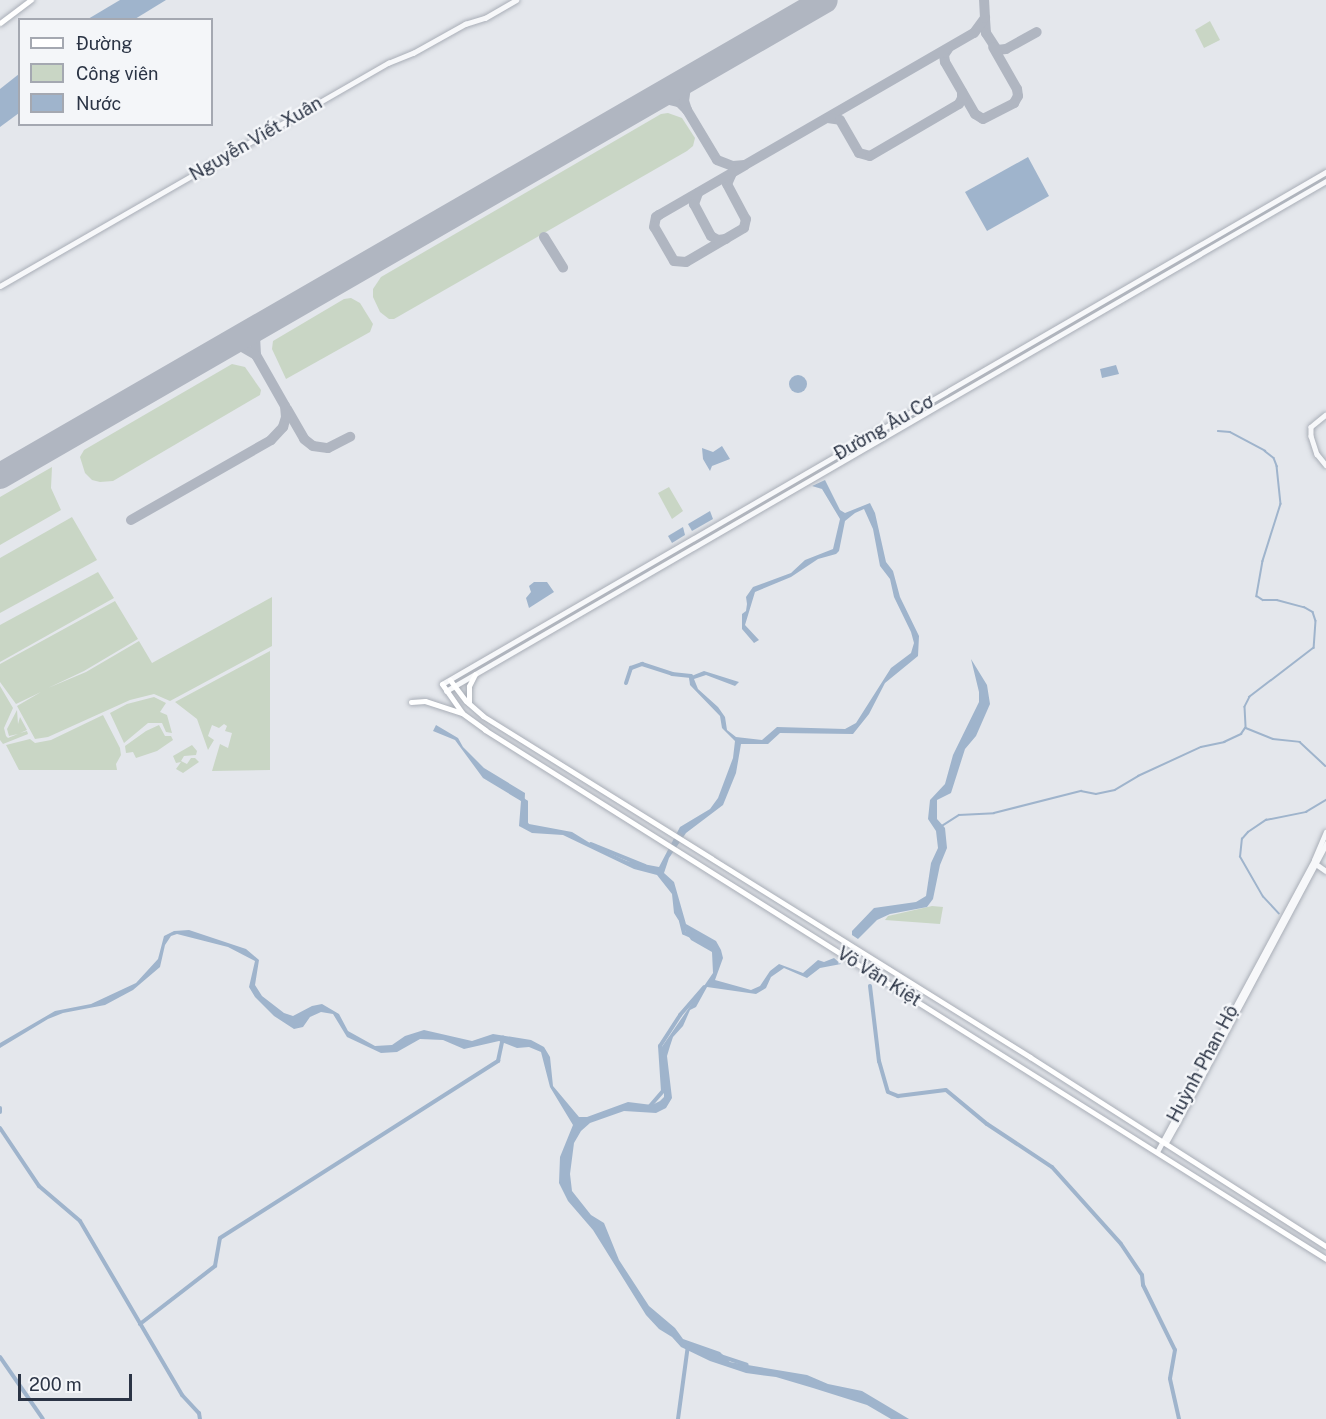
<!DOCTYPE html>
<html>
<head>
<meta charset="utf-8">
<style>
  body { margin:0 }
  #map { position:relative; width:1326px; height:1419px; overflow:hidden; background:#e4e7ec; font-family:"Public Sans",sans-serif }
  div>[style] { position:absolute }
  .green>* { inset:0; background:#c9d6c5 }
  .water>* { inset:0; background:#9fb4cc }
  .round { border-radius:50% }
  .stream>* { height:1.5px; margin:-0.75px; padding:0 0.75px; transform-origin:0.75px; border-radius:0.75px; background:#9fb4cc }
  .canal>* { height:4px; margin:-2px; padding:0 2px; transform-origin:2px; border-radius:2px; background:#9fb4cc }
  .taxiway>* { height:10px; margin:-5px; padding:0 5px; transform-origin:5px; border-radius:5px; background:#b0b6c1 }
  .runway>* { height:26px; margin:-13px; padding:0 13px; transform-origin:13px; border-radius:13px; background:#b0b6c1 }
  .roads { filter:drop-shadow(0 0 2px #a9aeb7) drop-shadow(0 0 2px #a9aeb7) }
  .tertiary>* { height:4.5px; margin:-2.25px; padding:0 2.25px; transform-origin:2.25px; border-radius:2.25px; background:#f7f8fa }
  .secondary>* { height:5px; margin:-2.5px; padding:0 2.5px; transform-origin:2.5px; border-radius:2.5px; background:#fff }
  span { translate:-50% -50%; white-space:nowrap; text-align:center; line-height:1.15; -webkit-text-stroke:4.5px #f4f6f9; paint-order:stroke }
  .street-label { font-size:18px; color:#2b3445 }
  .legend { position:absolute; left:18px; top:18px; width:195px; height:108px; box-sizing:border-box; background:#f4f6f9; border:2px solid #a4a8b1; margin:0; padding:8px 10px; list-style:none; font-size:18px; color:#2b3445 }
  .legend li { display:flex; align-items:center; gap:12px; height:30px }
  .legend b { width:30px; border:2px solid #a4a8b1 }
  .scale { position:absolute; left:18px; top:1374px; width:114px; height:27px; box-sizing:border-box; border:3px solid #2b3445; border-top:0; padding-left:8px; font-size:18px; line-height:21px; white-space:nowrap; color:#2b3445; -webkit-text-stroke:4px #f4f6f9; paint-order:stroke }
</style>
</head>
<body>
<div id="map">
  <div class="green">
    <div style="clip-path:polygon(1210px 21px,1220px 40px,1204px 48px,1195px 30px)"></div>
    <div style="clip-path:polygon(668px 113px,682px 118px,695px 138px,693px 146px,687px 151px,394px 319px,389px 319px,380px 312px,373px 297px,373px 289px,381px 277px,661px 114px)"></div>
    <div style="clip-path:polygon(351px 298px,360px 303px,373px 324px,370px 332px,286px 379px,272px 349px,273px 341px,344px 299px)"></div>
    <div style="clip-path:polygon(232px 364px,245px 367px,261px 390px,260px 395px,113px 481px,100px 482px,92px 480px,85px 473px,80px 457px,84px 450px)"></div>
    <div style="clip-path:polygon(52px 467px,51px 488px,61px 510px,0 545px,0 497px)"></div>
    <div style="clip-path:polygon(669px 487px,683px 511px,672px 519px,658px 493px)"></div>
    <div style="clip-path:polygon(72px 517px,97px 560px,0 613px,0 558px)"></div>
    <div style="clip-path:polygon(98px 572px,114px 598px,0 662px,0 625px)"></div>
    <div style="clip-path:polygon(272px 597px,272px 646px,170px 701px,154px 694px,130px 700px,48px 737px,35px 739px,17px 706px,41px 692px,16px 704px,0 682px,0 664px,115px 601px,138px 639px,84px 671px,48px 688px,86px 672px,139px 641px,152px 663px)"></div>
    <div style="clip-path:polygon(270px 651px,270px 770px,212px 771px,220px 744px,228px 748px,232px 733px,225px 731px,227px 726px,224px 724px,219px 728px,212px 725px,208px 736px,214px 740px,208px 750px,197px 719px,175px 702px)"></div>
    <div style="clip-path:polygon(0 686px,13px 708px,4px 728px,6px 736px,8px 738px,18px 734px,9px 736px,7px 729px,17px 710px,18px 724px,20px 717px,27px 730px,20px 733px,27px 731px,28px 734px,3px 744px,0 740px)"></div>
    <div style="clip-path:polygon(154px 697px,166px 703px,160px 712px,167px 715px,172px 733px,166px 732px,162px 723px,148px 723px,124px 743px,110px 713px,127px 704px)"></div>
    <div style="clip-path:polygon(103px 715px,120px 748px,121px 755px,116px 764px,117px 770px,19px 770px,6px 745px,30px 739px,35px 743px,51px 740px)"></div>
    <div style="clip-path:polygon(159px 725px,165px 736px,171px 736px,173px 740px,157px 751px,136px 758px,133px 752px,126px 753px,125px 746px,146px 731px)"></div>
    <div style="clip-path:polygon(192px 745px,197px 751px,196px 755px,184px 756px,181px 761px,187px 764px,191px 758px,195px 758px,199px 762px,183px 773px,176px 769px,181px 762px,176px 763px,173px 756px)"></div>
    <div style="clip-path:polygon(932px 906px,943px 907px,940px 924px,885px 920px,888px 916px)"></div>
  </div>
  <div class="water">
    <div style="clip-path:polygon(120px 0,166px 0,135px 19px,88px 19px)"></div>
    <div style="clip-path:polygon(19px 74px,19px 113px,0 127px,0 89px)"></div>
    <div style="clip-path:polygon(1028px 157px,1049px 196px,987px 231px,965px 192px)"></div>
    <div style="clip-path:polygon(1116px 365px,1119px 374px,1102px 378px,1100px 369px)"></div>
    <div class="round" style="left:789px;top:375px;width:18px;height:18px"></div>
    <div style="clip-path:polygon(722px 446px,730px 459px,712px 466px,710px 471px,703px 459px,702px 448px,713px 452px)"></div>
    <div style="clip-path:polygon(825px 480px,840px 510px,845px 513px,870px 503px,875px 513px,886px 562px,893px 571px,900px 597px,919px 636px,918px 656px,885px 683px,869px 714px,853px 734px,780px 733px,768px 744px,741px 744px,736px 773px,723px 805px,686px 833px,669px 858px,664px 873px,674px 882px,686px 924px,716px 941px,721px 950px,723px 958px,715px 980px,751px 990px,760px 986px,770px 971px,779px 964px,803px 973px,818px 960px,824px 962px,834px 958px,841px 964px,820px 968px,807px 978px,784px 968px,771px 977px,766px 988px,756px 994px,707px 987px,696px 1007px,690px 1010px,683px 1026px,673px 1037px,670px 1046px,667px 1056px,672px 1098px,666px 1108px,656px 1113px,624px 1111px,590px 1123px,581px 1131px,574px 1143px,570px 1174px,572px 1191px,591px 1215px,604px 1223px,619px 1260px,649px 1306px,675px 1328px,683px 1339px,720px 1352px,730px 1362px,807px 1375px,828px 1384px,862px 1391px,909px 1419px,891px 1419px,867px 1405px,813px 1388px,776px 1377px,746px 1373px,710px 1361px,681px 1347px,672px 1337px,659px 1329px,646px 1315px,593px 1230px,568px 1201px,559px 1183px,560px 1157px,573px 1125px,550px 1087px,541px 1052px,529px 1047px,517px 1048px,499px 1041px,464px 1049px,443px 1040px,420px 1039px,397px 1052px,381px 1053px,347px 1037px,333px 1014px,321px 1012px,310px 1017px,303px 1027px,294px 1029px,274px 1016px,255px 997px,249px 987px,255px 961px,228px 947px,177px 934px,171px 936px,165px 945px,160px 967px,133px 990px,105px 1005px,63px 1013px,48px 1019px,0 1048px,0 1043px,55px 1011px,91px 1004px,136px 983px,158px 959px,164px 936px,174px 931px,189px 930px,246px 949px,259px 960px,255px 985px,262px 996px,284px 1013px,293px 1016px,312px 1006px,322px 1004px,339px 1014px,348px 1031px,375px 1046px,392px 1045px,405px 1036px,424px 1030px,472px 1041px,493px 1034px,531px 1040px,544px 1047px,550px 1057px,553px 1086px,579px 1117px,587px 1117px,628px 1102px,652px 1105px,660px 1101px,664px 1097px,664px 1092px,662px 1057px,659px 1051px,713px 973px,712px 952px,691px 940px,674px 913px,672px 894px,657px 875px,634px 869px,563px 835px,532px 833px,519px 826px,521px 801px,483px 778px,455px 740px,433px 731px,436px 725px,458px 738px,463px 747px,484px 768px,525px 793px,524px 817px,529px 824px,572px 832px,598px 848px,627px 861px,659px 867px,680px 827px,710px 809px,718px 798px,733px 758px,735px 741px,722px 728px,720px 716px,690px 685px,689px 677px,704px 671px,739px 682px,735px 686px,706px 675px,694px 679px,698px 689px,718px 707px,725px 717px,727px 730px,736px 737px,762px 740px,777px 727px,845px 729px,856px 723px,891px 668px,911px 653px,914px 643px,911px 632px,894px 597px,890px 579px,880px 566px,873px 529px,864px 509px,855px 513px,845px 521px,839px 551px,836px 554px,818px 559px,791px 577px,755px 592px,745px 625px,759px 640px,754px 643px,742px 629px,742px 614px,746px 611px,747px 604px,746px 597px,753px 587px,791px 573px,805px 560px,833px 549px,840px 519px,822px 489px,812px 486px)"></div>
    <div style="clip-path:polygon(710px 511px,713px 519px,692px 531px,688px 524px)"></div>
    <div style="clip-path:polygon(683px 527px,685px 535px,672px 543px,668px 536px)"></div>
    <div style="clip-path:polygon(534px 582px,547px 582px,554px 592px,529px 608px,526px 598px,531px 592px,529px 586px)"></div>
    <div style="clip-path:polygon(971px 659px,987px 685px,990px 704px,976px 736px,965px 749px,951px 793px,937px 800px,937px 819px,945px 828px,947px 848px,940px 865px,933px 899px,927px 907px,890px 914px,877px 920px,858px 939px,852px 935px,852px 931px,874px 908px,916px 902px,926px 896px,931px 863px,938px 848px,936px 831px,928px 819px,930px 800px,945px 784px,953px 755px,979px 702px,979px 692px)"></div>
  </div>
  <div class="stream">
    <div style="left:1218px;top:431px;width:12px;rotate:5deg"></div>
    <div style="left:1230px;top:432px;width:40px;rotate:28deg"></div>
    <div style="left:1265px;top:451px;width:11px;rotate:38deg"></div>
    <div style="left:1274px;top:458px;width:9px;rotate:69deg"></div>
    <div style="left:1277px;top:466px;width:38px;rotate:84deg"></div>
    <div style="left:1281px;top:504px;width:60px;rotate:107.5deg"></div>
    <div style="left:1263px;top:561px;width:36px;rotate:100deg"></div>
    <div style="left:1257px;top:596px;width:7px;rotate:34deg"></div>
    <div style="left:1263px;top:600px;width:14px"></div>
    <div style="left:1277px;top:600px;width:28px;rotate:15deg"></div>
    <div style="left:1304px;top:607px;width:10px;rotate:29deg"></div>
    <div style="left:1313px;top:612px;width:9px;rotate:72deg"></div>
    <div style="left:1316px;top:621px;width:27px;rotate:94deg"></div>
    <div style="left:1314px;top:648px;width:81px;rotate:142.6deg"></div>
    <div style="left:1250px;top:697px;width:11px;rotate:117deg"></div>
    <div style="left:1245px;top:707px;width:21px;rotate:87deg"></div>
    <div style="left:1246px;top:728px;width:29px;rotate:22deg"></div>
    <div style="left:1273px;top:739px;width:27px;rotate:6deg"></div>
    <div style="left:1300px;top:742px;width:35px;rotate:43deg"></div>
    <div style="left:942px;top:826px;width:20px;rotate:-33deg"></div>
    <div style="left:959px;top:815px;width:35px;rotate:-3deg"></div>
    <div style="left:994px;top:813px;width:90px;rotate:-14.2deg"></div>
    <div style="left:1081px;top:791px;width:15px;rotate:11deg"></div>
    <div style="left:1096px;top:794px;width:19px;rotate:-12deg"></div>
    <div style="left:1115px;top:790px;width:27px;rotate:-31deg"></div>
    <div style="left:1138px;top:776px;width:69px;rotate:-24.7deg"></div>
    <div style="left:1201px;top:747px;width:24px;rotate:-12deg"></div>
    <div style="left:1224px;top:742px;width:19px;rotate:-25deg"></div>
    <div style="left:1241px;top:734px;width:7px;rotate:-56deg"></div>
    <div style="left:1279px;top:914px;width:23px;rotate:-133deg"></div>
    <div style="left:1263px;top:897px;width:46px;rotate:-119.9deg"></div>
    <div style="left:1240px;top:857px;width:18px;rotate:-84deg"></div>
    <div style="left:1242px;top:839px;width:9px;rotate:-49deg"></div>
    <div style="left:1248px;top:832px;width:22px;rotate:-34deg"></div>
    <div style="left:1266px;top:820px;width:41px;rotate:-11.3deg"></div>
    <div style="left:1306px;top:812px;width:23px;rotate:-31deg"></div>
  </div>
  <div class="canal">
    <div style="left:626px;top:683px;width:16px;rotate:-72deg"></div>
    <div style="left:631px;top:668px;width:12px;rotate:-20deg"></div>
    <div style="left:642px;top:664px;width:32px;rotate:18deg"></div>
    <div style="left:672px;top:674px;width:19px;rotate:6deg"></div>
    <div style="left:691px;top:676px;width:5px;rotate:79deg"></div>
    <div style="left:522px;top:799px;width:5px;rotate:37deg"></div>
    <div style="left:526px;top:802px;width:21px;rotate:90deg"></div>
    <div style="left:591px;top:844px;width:58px;rotate:22.2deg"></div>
    <div style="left:681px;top:921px;width:12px;rotate:76deg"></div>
    <div style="left:684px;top:933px;width:8px;rotate:23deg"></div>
    <div style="left:870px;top:986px;width:76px;rotate:83.2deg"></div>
    <div style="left:879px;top:1061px;width:32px;rotate:74deg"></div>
    <div style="left:888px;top:1092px;width:11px;rotate:22deg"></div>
    <div style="left:898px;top:1096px;width:48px;rotate:-7.1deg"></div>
    <div style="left:946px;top:1090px;width:53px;rotate:39.7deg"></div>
    <div style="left:987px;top:1124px;width:78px;rotate:33.5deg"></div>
    <div style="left:1052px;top:1167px;width:103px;rotate:48.1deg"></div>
    <div style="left:1121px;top:1244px;width:37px;rotate:56deg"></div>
    <div style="left:1142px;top:1275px;width:10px;rotate:84deg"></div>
    <div style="left:1143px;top:1285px;width:72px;rotate:63.8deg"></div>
    <div style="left:1175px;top:1350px;width:29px;rotate:100deg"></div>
    <div style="left:1170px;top:1379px;width:41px;rotate:77.3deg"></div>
    <div style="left:650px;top:1106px;width:20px;rotate:-49deg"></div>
    <div style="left:663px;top:1091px;width:45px;rotate:-93.8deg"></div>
    <div style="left:660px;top:1046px;width:37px;rotate:-57deg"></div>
    <div style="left:680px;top:1015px;width:37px;rotate:-49deg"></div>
    <div style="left:0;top:1108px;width:4px;rotate:90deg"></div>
    <div style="left:0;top:1128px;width:70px;rotate:56.1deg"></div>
    <div style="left:39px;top:1186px;width:54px;rotate:40.5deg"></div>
    <div style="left:80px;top:1221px;width:202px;rotate:59.6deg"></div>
    <div style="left:182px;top:1395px;width:25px;rotate:47deg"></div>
    <div style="left:199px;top:1413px;width:6px;rotate:81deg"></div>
    <div style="left:140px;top:1324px;width:95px;rotate:-37.7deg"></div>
    <div style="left:215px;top:1266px;width:28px;rotate:-80deg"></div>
    <div style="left:220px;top:1238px;width:330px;rotate:-32.5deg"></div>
    <div style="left:498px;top:1061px;width:24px;rotate:-78deg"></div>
    <div style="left:720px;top:1356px;width:28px;rotate:18deg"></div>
    <div style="left:0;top:1357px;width:75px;rotate:55.3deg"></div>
    <div style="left:678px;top:1419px;width:75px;rotate:-82.3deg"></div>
  </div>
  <div class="taxiway">
    <div style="left:985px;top:19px;width:14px;rotate:86deg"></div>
    <div style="left:986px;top:33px;width:20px;rotate:57deg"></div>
    <div style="left:997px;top:50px;width:9px;rotate:-6deg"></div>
    <div style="left:1006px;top:49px;width:35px;rotate:-29deg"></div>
    <div style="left:948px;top:49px;width:7px;rotate:124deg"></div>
    <div style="left:944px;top:55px;width:7px;rotate:82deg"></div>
    <div style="left:945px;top:62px;width:60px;rotate:60deg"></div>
    <div style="left:975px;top:114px;width:9px;rotate:32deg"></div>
    <div style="left:983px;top:119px;width:35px;rotate:-27deg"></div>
    <div style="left:1014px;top:103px;width:8px;rotate:-60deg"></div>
    <div style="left:1018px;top:96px;width:7px;rotate:-98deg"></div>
    <div style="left:1017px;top:89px;width:48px;rotate:-119.7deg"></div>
    <div style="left:644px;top:104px;width:18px;rotate:-19deg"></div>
    <div style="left:661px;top:98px;width:18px;rotate:13deg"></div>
    <div style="left:679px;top:102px;width:11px;rotate:45deg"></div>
    <div style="left:687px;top:110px;width:58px;rotate:59deg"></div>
    <div style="left:717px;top:160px;width:17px;rotate:21deg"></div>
    <div style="left:733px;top:166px;width:12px;rotate:-5deg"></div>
    <div style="left:745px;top:165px;width:264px;rotate:-30deg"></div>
    <div style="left:974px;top:33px;width:19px;rotate:-54deg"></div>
    <div style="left:985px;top:18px;width:18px;rotate:-93deg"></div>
    <div style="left:687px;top:110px;width:9px;rotate:-108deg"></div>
    <div style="left:684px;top:101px;width:14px;rotate:-82deg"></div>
    <div style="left:686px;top:87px;width:7px;rotate:-56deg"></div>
    <div style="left:690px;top:81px;width:18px;rotate:-38deg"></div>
    <div style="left:828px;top:118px;width:12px;rotate:9deg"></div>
    <div style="left:840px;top:120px;width:38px;rotate:60deg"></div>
    <div style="left:859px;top:153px;width:11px;rotate:15deg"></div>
    <div style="left:870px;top:156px;width:103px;rotate:-30.3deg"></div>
    <div style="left:959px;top:104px;width:7px;rotate:-63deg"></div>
    <div style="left:962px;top:98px;width:6px;rotate:-90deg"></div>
    <div style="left:732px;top:173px;width:12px;rotate:114deg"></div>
    <div style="left:727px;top:184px;width:40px;rotate:62deg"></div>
    <div style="left:746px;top:219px;width:9px;rotate:103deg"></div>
    <div style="left:744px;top:228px;width:67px;rotate:149.6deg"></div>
    <div style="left:686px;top:262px;width:12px;rotate:-175deg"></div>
    <div style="left:674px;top:261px;width:39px;rotate:-120deg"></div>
    <div style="left:654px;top:227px;width:10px;rotate:-79deg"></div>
    <div style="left:656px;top:217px;width:4px;rotate:-34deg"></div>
    <div style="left:659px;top:215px;width:98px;rotate:-30deg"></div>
    <div style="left:698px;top:193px;width:12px;rotate:110deg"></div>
    <div style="left:694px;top:204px;width:36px;rotate:62deg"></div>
    <div style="left:711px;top:236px;width:8px;rotate:30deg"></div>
    <div style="left:718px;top:240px;width:8px;rotate:-7deg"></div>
    <div style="left:544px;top:237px;width:36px;rotate:58deg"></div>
    <div style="left:256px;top:355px;width:17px;rotate:-93deg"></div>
    <div style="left:255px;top:338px;width:13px;rotate:-63deg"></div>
    <div style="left:261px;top:326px;width:11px;rotate:-34deg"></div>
    <div style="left:287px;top:409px;width:34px;rotate:60deg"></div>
    <div style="left:304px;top:439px;width:11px;rotate:38deg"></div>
    <div style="left:313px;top:446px;width:15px;rotate:8deg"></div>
    <div style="left:328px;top:448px;width:25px;rotate:-27deg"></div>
    <div style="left:131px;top:520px;width:161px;rotate:-29.7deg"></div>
    <div style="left:271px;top:440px;width:18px;rotate:-47deg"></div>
    <div style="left:283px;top:427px;width:10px;rotate:-73deg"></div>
    <div style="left:286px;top:417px;width:11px;rotate:-95deg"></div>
    <div style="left:285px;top:406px;width:59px;rotate:-119.6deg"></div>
    <div style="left:256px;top:355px;width:20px;rotate:-150deg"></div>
    <div style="left:239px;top:345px;width:19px;rotate:168deg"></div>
  </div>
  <div class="runway">
    <div style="left:0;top:476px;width:952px;rotate:-29.98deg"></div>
  </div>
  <div class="roads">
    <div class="tertiary">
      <div style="left:0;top:286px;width:448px;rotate:-29.9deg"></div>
      <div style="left:388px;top:63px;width:27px;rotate:-22deg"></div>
      <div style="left:413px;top:53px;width:60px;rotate:-29.1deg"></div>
      <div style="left:465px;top:24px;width:21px;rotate:-17deg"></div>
      <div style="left:485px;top:18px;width:36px;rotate:-30deg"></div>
      <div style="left:1326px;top:415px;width:19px;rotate:141deg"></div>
      <div style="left:1311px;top:427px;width:9px;rotate:90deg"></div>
      <div style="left:1311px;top:436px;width:19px;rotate:72deg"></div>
      <div style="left:1317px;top:454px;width:14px;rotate:51deg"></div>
      <div style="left:442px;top:684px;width:1022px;rotate:-30.08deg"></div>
      <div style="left:446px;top:691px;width:1017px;rotate:-30.09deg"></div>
      <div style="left:1316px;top:864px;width:12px;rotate:35deg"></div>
      <div style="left:1164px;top:1141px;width:3px"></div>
      <div style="left:1167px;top:1141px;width:18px;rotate:-61deg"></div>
      <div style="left:1176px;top:1125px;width:319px;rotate:-61.9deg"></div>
      <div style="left:1157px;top:1152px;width:332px;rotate:-61.7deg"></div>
      <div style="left:1314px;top:860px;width:30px;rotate:-67deg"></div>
    </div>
    <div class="secondary">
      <div style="left:0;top:23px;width:39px;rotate:-37deg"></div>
      <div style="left:450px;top:680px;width:26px;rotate:53deg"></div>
      <div style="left:466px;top:701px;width:23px;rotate:41deg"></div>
      <div style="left:483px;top:716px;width:645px;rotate:31.94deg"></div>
      <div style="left:1030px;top:1057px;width:351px;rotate:32.6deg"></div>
      <div style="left:442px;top:684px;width:35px;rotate:55deg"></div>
      <div style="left:462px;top:713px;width:29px;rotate:36deg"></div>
      <div style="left:485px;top:730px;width:994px;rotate:32.17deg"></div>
      <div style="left:411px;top:702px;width:14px;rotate:-4deg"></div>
      <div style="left:425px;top:701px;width:39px;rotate:18deg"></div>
      <div style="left:469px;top:703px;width:17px;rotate:-90deg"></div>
      <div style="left:469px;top:686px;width:13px;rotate:-63deg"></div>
    </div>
  </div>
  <div class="street-label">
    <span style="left:256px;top:139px;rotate:-30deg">Nguyễn Viết Xuân</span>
    <span style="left:884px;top:428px;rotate:-30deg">Đường Âu Cơ</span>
    <span style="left:879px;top:977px;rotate:32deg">Võ Văn Kiệt</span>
    <span style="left:1203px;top:1064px;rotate:-62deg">Huỳnh Phan Hộ</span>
  </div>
  <ul class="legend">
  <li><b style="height:8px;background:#fff"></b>Đường</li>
  <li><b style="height:16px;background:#c9d6c5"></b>Công viên</li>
  <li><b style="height:16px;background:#9fb4cc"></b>Nước</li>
  </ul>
  <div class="scale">200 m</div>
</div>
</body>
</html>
